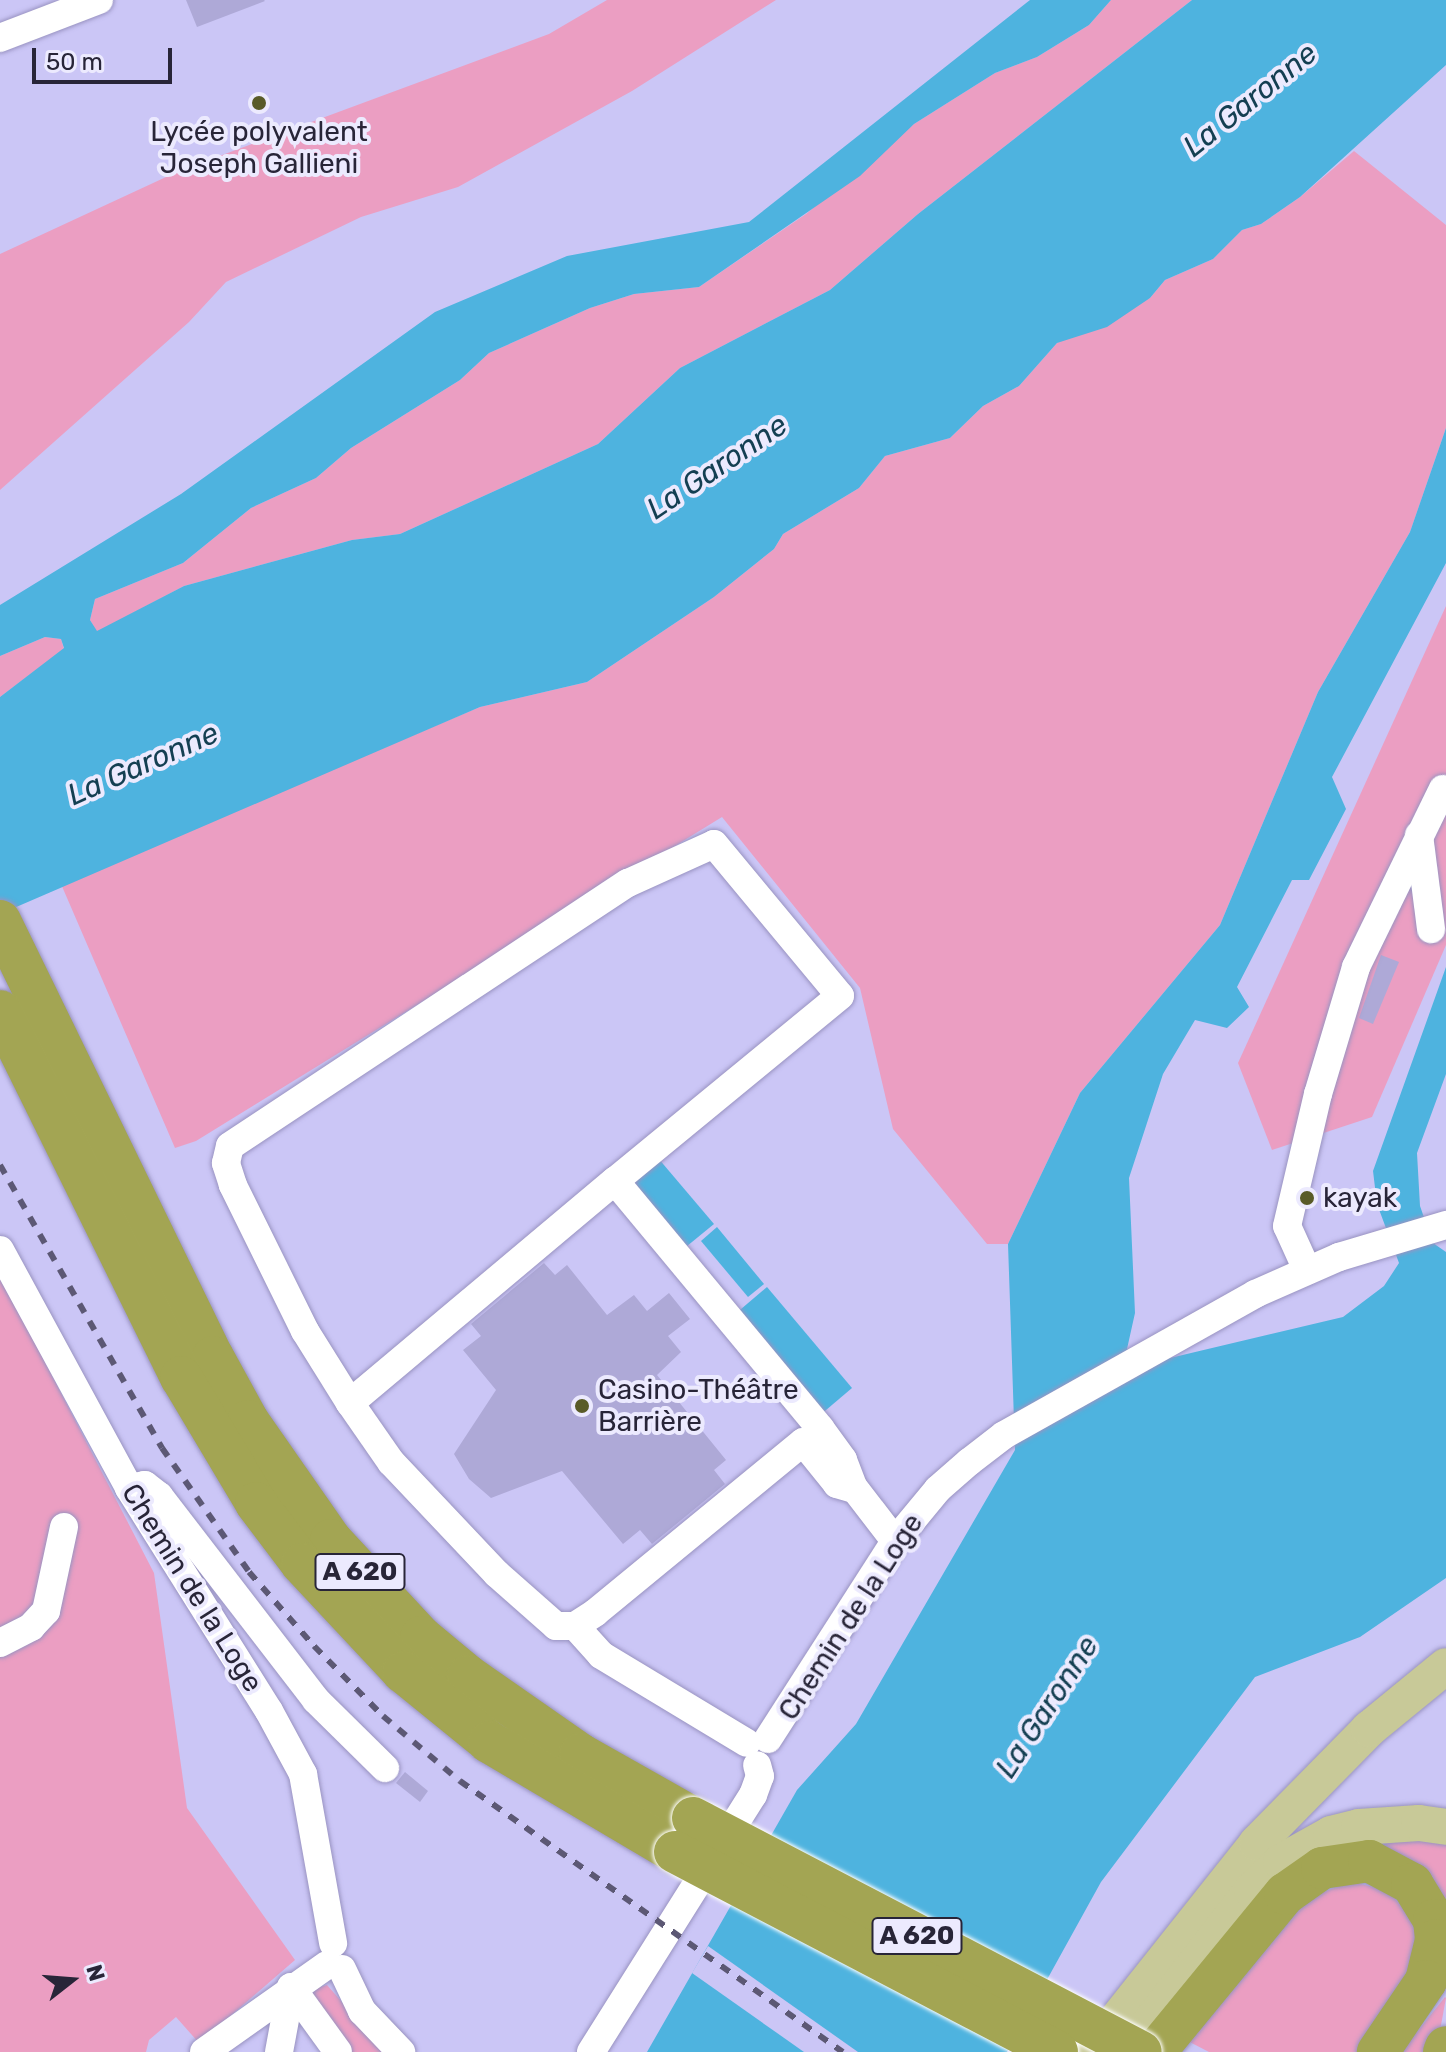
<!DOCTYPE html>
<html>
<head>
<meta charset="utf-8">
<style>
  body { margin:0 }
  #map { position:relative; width:1446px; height:2052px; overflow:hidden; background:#cbc6f6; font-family:Rubik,sans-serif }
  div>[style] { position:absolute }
  .green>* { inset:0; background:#eb9ec2 }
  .water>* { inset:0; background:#4eb3df }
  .pier>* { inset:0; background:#cbc6f6 }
  .building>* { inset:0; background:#aea9d7 }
  .roads { filter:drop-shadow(0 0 2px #9993c1) drop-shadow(0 0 2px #9993c1) }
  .minor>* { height:28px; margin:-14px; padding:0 14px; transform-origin:14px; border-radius:14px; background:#fff }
  .major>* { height:36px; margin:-18px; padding:0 18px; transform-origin:18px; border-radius:18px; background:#c8c998 }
  .highway>* { height:42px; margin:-21px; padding:0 21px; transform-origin:21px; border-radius:21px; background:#a3a553 }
  .rail>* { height:6px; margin-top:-3px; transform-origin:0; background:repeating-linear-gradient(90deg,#5c5874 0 10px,transparent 0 20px) }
  .bridges { filter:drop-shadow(0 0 2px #fff) drop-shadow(0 0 2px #fff) }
  .highway-bridge>* { height:42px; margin:-21px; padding:0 21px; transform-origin:21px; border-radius:21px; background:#a3a553 }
  .dots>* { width:22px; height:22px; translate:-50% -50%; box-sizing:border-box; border:4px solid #eceafe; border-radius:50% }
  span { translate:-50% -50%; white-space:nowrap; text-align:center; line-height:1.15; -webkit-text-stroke:8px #eceafe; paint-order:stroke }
  .shield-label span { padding:2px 6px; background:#eceafe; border:2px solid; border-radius:6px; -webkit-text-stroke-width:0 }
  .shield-label { font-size:26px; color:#282538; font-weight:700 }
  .poi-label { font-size:28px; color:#282538 }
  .left { translate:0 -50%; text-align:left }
  .street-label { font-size:28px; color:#282538 }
  .water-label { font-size:30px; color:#143f52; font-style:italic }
  .north { position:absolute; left:32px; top:1940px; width:80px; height:80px; -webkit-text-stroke:6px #eceafe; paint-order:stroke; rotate:73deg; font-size:22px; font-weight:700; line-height:32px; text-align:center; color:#282538 }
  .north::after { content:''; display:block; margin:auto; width:28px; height:36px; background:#282538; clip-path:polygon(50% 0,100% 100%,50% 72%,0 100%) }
  .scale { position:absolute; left:32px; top:48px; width:140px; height:36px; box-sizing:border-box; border:4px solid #282538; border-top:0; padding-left:10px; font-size:24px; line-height:28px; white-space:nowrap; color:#282538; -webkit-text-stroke:6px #eceafe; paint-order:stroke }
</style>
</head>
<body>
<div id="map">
  <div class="green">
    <div style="clip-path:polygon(607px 0,776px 0,632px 91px,458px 187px,361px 217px,226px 282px,189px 322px,0 490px,0 254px,179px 171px,549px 34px)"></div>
    <div style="clip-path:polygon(1111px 0,1192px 0,918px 214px,830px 290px,680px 368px,598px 444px,400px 534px,352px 540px,184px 586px,97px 632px,90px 620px,95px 599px,183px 563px,251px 508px,316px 478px,351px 448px,460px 380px,489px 353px,590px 308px,634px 294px,699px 287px,806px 214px,914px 124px,995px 73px,1037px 57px,1089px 25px)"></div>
    <div style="clip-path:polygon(1354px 151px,1446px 225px,1446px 428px,1410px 532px,1318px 692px,1220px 925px,1080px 1093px,1008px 1244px,987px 1244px,893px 1129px,860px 988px,722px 817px,196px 1141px,175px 1148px,61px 884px,480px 707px,587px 682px,714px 597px,774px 549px,783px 534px,859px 488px,885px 456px,950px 438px,983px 406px,1019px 386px,1057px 343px,1150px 298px,1165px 280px,1213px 259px,1242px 230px,1261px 224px,1300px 197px)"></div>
    <div style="clip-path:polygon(1446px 606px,1446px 945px,1372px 1117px,1272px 1150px,1238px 1063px)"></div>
    <div style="clip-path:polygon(45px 637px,61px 639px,64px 649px,0 697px,0 656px)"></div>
    <div style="clip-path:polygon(0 1275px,154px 1573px,187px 1808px,295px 1960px,199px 2043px,176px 2017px,149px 2040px,146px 2052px,0 2052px)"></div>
    <div style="clip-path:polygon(1446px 1839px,1446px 1925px,1354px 1843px)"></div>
    <div style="clip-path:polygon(1351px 1882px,1388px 1890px,1412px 1920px,1418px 1937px,1404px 1986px,1359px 2052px,1209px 2052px,1182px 2038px,1304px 1899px)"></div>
    <div style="clip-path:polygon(327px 1985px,386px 2052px,349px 2052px,310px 1990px)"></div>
    <div style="clip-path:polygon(1446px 1998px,1436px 2052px,1401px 2052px,1445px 1997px)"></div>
  </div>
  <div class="water">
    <div style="clip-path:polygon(1030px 0,1111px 0,1089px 25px,1037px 57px,995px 73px,914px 124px,860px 176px,699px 287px,634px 294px,590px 308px,489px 353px,460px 380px,351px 448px,316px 478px,251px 508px,183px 563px,95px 599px,90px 620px,97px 631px,184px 586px,352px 540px,400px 534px,598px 444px,680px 368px,830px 290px,918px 214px,1192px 0,1446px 0,1446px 65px,1300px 197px,1261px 224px,1242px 230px,1213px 259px,1165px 280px,1150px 298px,1107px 327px,1057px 343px,1019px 386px,983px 406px,950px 438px,885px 456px,859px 488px,783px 534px,774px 549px,714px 597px,587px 682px,480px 707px,0 914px,0 697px,64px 648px,61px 639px,45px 637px,0 656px,0 605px,181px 494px,435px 312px,567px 256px,749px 222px)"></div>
    <div style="clip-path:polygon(1446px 428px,1446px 563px,1332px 777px,1346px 809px,1309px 880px,1292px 880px,1237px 987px,1249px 1007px,1227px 1028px,1195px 1020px,1163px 1074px,1129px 1178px,1135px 1313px,1127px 1349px,1170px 1358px,1343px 1317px,1384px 1286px,1399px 1263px,1377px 1204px,1373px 1171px,1446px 967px,1446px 1074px,1417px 1153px,1420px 1206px,1433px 1243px,1446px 1252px,1446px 1578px,1360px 1637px,1255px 1677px,1101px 1882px,1007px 2052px,647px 2052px,797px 1790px,856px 1724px,1015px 1450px,1008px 1244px,1080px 1093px,1220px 925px,1318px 692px,1410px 532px)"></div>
    <div style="clip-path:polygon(658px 1158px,714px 1224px,681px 1251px,626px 1185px)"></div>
    <div style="clip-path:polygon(717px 1227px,764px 1284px,748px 1297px,701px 1241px)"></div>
    <div style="clip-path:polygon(767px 1287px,852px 1388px,819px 1416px,734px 1315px)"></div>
  </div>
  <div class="pier">
    <div style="clip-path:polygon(708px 1946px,858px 2052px,804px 2052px,692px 1973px)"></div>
  </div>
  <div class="building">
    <div style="clip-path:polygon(186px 0,264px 0,265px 1px,197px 27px)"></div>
    <div style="clip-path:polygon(1381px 955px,1399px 962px,1373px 1024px,1359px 1018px)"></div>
    <div style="clip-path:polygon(544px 1263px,555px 1275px,567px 1265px,607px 1315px,634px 1295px,647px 1311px,669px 1293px,690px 1319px,668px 1336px,681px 1352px,657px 1375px,726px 1460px,714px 1470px,725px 1484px,652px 1544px,640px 1530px,623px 1544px,562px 1471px,491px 1498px,469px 1479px,454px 1454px,496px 1390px,463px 1350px,481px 1336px,471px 1324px)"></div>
    <div style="clip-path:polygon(405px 1772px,428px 1791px,420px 1802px,396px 1783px)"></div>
  </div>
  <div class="roads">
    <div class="minor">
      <div style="left:0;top:38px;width:106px;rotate:-21deg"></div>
      <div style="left:1419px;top:835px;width:95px;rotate:82.7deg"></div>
      <div style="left:615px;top:1181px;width:321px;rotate:50.3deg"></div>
      <div style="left:820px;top:1428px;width:39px;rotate:54deg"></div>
      <div style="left:843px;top:1460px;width:31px;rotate:69deg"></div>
      <div style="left:854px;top:1489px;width:18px;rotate:-164deg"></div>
      <div style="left:837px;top:1484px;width:54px;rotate:-129deg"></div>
      <div style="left:803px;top:1442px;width:269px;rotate:140.6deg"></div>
      <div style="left:595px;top:1613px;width:24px;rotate:147deg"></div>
      <div style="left:575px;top:1626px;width:19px;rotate:180deg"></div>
      <div style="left:556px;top:1626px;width:79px;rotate:-138.6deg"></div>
      <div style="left:497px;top:1574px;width:154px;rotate:-133.4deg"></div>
      <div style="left:391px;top:1462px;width:72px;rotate:-124.8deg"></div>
      <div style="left:350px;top:1403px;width:346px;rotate:-40deg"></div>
      <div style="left:0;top:1250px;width:271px;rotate:61.5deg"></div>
      <div style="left:129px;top:1488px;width:263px;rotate:57.9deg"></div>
      <div style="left:269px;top:1711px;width:72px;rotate:61.6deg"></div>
      <div style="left:303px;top:1774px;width:172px;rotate:79.9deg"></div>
      <div style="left:1307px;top:1270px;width:48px;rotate:-114.4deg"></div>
      <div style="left:1287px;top:1226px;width:136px;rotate:-76.8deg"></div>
      <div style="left:1318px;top:1094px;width:133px;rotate:-73.3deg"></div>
      <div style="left:1356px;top:967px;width:198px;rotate:-64deg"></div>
      <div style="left:350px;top:1403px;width:85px;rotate:-122deg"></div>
      <div style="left:305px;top:1331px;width:163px;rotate:-116.3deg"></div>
      <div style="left:233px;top:1185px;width:23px;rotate:-108deg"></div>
      <div style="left:226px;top:1163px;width:17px;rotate:-77deg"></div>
      <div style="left:230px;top:1146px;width:477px;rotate:-33.5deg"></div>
      <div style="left:628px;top:883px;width:94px;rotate:-24.4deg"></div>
      <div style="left:714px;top:844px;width:197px;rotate:50.3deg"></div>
      <div style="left:840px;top:996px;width:291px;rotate:140.6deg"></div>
      <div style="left:845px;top:1476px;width:82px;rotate:52.4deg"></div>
      <div style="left:129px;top:1488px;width:16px;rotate:-11deg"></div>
      <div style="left:145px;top:1485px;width:18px;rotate:38deg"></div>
      <div style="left:159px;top:1496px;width:257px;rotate:52.4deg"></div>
      <div style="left:316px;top:1700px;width:97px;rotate:44.6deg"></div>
      <div style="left:575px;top:1626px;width:39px;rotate:48deg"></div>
      <div style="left:601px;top:1655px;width:170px;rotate:31.1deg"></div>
      <div style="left:0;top:1643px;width:35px;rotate:-27deg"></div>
      <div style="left:31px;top:1627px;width:22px;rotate:-47deg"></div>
      <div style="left:46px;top:1611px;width:86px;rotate:-77.9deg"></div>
      <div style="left:768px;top:1739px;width:235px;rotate:-57.3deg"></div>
      <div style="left:895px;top:1541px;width:67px;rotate:-50.4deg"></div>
      <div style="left:938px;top:1489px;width:41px;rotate:-41.1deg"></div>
      <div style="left:969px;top:1462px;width:44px;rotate:-37.6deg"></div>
      <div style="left:1004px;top:1435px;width:288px;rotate:-29.3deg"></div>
      <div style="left:1255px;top:1294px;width:92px;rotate:-23.8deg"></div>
      <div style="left:1339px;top:1257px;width:112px;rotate:-16.7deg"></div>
      <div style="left:342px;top:1969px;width:47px;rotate:64.5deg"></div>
      <div style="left:362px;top:2011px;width:57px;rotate:46.4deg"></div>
      <div style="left:291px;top:1987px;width:80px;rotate:54.1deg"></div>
      <div style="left:204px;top:2052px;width:151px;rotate:-35.3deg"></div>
      <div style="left:279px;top:2052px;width:66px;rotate:-79.5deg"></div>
      <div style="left:591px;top:2052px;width:304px;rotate:-57.8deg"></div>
      <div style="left:753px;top:1795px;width:20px;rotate:-70deg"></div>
      <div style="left:760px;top:1776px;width:11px;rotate:-105deg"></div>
    </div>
    <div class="major">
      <div style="left:1091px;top:2052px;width:267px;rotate:-51.5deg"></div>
      <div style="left:1257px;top:1843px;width:160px;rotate:-45.5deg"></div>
      <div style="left:1369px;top:1729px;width:99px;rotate:-39.3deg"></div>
      <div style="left:1127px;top:2052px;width:205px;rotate:-52.3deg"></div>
      <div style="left:1252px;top:1890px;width:40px;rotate:-44deg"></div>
      <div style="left:1281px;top:1862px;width:57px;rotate:-29.2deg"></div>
      <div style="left:1331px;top:1834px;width:29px;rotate:-14deg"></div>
      <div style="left:1359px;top:1827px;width:60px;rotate:-3.8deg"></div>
      <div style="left:1419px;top:1823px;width:27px;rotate:8deg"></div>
    </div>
    <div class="highway">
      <div style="left:0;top:921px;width:485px;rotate:64deg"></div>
      <div style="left:213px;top:1357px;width:73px;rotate:61.3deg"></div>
      <div style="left:248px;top:1421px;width:145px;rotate:55.1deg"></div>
      <div style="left:331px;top:1540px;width:132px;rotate:47.1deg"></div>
      <div style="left:421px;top:1637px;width:61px;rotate:39.7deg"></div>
      <div style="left:468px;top:1676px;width:136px;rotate:34.9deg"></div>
      <div style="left:580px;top:1754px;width:130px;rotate:29.5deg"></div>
      <div style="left:0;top:1011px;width:408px;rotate:63.7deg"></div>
      <div style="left:181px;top:1377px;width:147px;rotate:59.2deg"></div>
      <div style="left:256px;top:1503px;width:76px;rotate:53deg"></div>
      <div style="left:302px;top:1564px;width:148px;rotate:46.9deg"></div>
      <div style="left:403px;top:1672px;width:111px;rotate:39.1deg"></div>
      <div style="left:489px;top:1742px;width:216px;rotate:30.6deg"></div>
      <div style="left:1155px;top:2052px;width:205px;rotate:-50.6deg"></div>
      <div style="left:1285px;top:1894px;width:45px;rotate:-35.1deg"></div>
      <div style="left:1322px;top:1868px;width:48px;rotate:-8.5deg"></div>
      <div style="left:1369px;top:1861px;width:49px;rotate:28.1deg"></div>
      <div style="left:1412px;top:1884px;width:42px;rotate:58.6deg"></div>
      <div style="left:1434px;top:1920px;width:20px;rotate:84deg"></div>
      <div style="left:1436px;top:1940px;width:42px;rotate:103.7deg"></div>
      <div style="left:1426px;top:1981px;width:86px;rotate:124.1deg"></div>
      <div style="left:1444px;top:2052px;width:5px;rotate:-68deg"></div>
    </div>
  </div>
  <div class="rail">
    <div style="left:0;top:1165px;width:326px;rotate:60.2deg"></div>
    <div style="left:162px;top:1448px;width:151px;rotate:54.9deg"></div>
    <div style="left:249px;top:1572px;width:98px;rotate:48.7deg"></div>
    <div style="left:314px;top:1646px;width:98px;rotate:45.4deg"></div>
    <div style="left:383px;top:1716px;width:101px;rotate:40.2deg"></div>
    <div style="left:460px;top:1781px;width:469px;rotate:35.3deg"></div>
  </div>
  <div class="bridges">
    <div class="highway-bridge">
      <div style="left:693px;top:1818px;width:505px;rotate:27.58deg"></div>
      <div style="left:675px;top:1852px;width:431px;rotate:27.6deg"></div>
    </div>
  </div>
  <div class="dots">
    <div style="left:259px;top:103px;background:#595b28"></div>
    <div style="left:1307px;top:1198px;background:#595b28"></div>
    <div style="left:582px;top:1406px;background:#595b28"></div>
  </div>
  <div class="shield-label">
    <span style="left:360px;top:1572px">A 620</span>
    <span style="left:917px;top:1936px">A 620</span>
  </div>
  <div class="poi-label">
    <span style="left:259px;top:148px">Lycée polyvalent<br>Joseph Gallieni</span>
    <span class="left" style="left:1323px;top:1198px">kayak</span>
    <span class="left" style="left:598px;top:1406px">Casino-Théâtre<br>Barrière</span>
  </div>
  <div class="street-label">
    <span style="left:192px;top:1588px;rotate:58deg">Chemin de la Loge</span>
    <span style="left:851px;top:1617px;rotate:-57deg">Chemin de la Loge</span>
  </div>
  <div class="water-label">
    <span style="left:1250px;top:100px;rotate:-39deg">La Garonne</span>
    <span style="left:717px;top:467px;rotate:-34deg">La Garonne</span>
    <span style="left:143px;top:764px;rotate:-24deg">La Garonne</span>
    <span style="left:1047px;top:1707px;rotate:-57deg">La Garonne</span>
  </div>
  <div class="north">N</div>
  <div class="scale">50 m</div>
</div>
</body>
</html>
